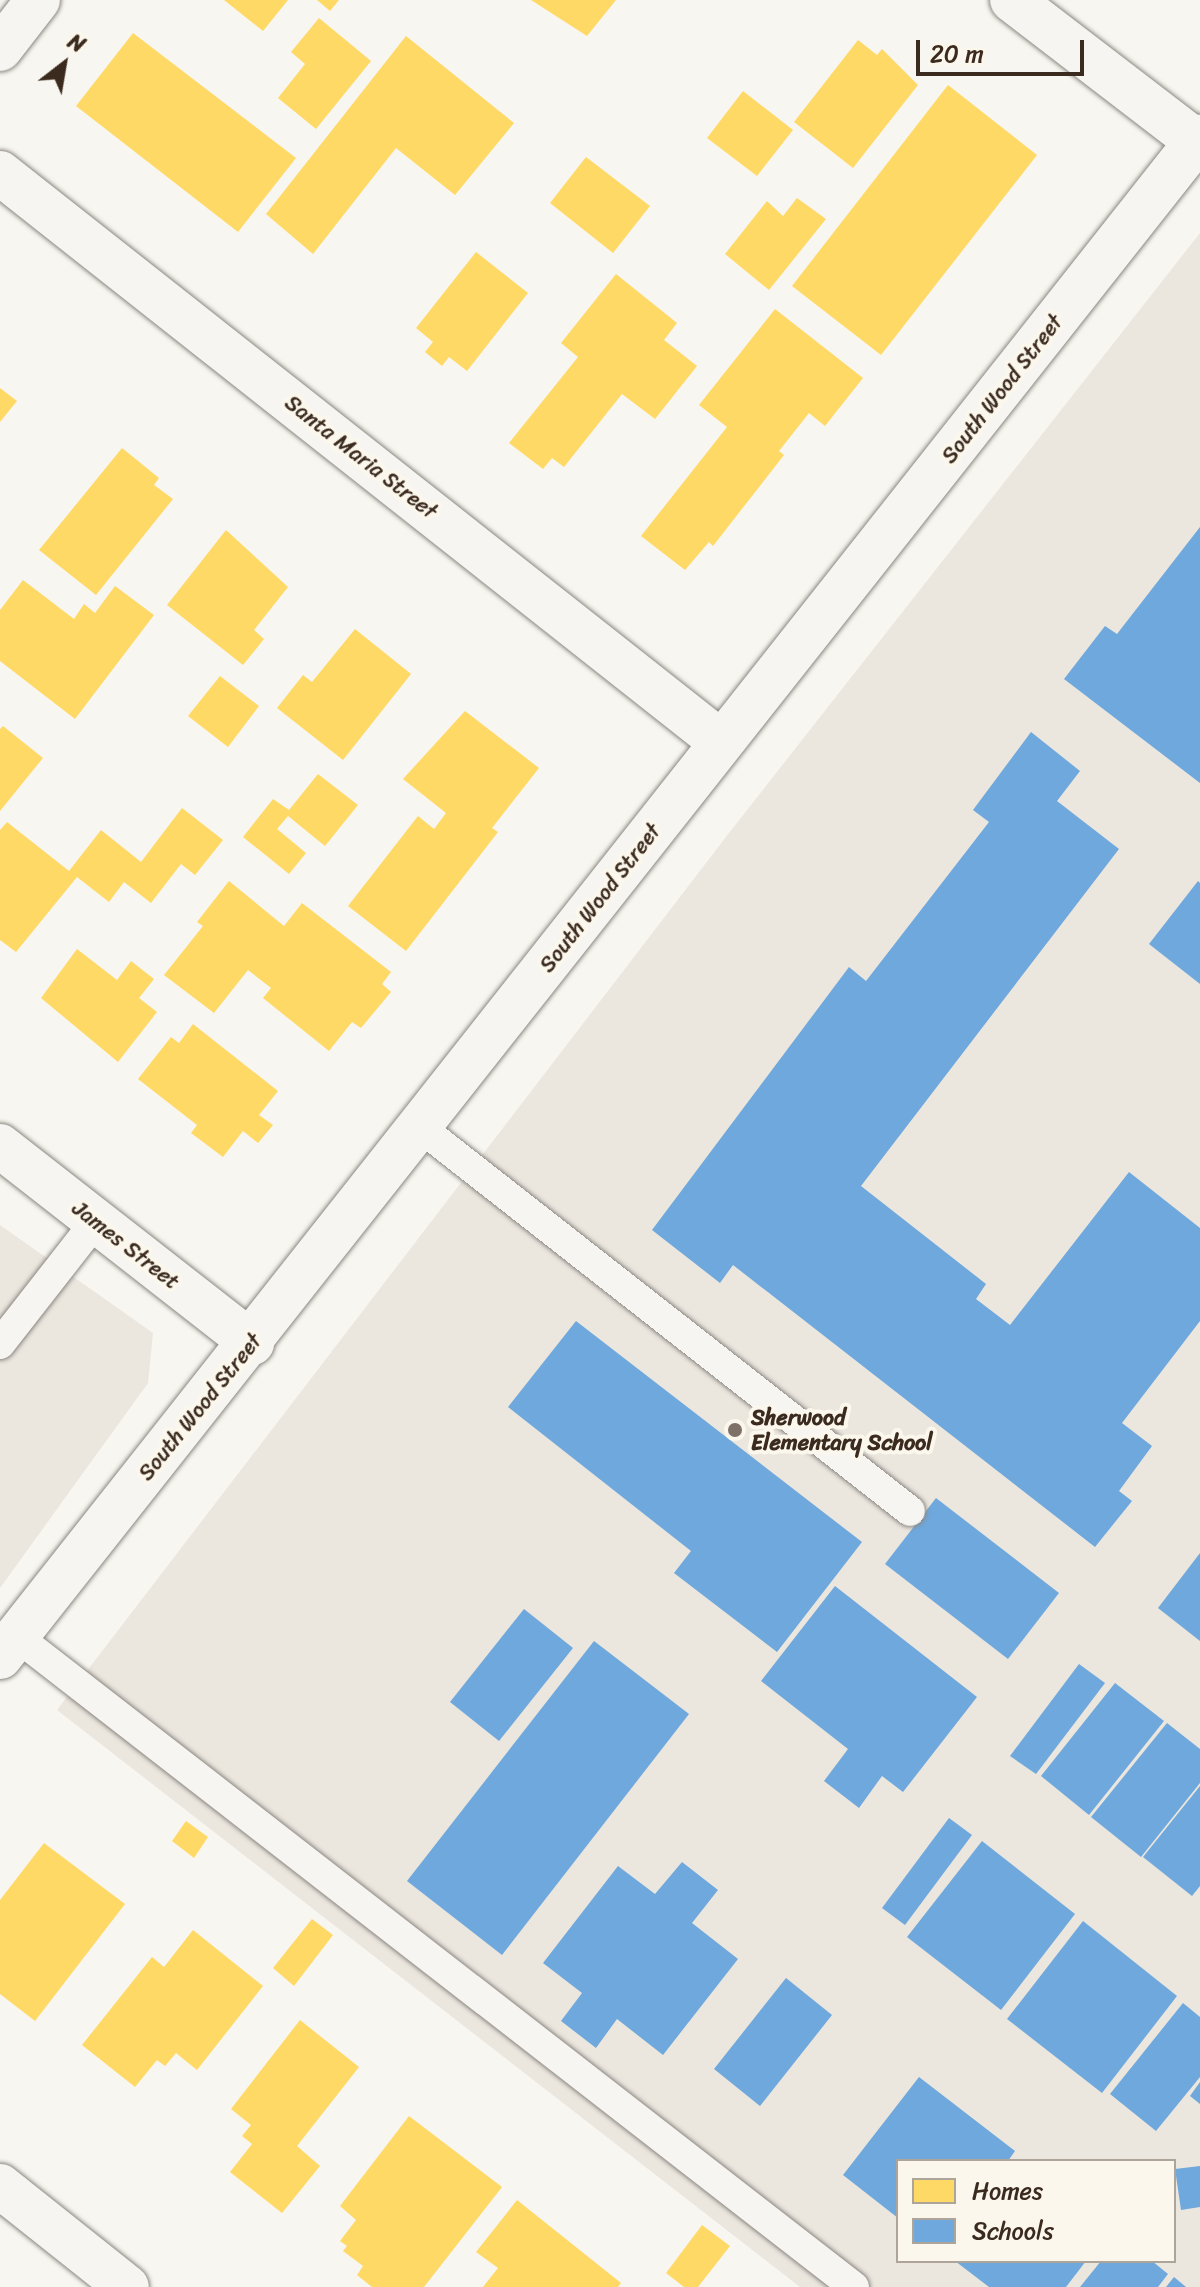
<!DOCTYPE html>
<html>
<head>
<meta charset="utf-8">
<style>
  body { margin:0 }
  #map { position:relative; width:1200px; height:2287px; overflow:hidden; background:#f8f6f0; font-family:Sriracha,sans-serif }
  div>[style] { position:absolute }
  .built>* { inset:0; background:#ebe6de }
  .homes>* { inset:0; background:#ffd966 }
  .schools>* { inset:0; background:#6fa8dc }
  .roads { filter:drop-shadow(0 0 2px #8b8781) drop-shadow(0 0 2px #8b8781) }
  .service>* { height:30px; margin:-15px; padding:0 15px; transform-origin:15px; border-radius:15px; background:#f6f5f1 }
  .minor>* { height:44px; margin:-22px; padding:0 22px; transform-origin:22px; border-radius:22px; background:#f6f5f1 }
  .tertiary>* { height:44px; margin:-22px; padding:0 22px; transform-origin:22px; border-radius:22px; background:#f6f5f1 }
  .secondary>* { height:44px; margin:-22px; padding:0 22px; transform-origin:22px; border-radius:22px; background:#f6f5f1 }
  .motorway>* { height:44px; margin:-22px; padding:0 22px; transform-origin:22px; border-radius:22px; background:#f6f5f1 }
  .dots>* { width:22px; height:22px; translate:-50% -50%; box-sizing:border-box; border:4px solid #fbf7ec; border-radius:50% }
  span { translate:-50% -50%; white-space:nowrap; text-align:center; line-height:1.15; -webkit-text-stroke:8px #fbf7ec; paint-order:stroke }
  .street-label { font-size:22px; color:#3b2a1e }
  .poi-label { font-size:22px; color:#3b2a1e; font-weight:700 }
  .left { translate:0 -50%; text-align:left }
  .legend { position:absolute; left:896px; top:2159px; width:280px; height:104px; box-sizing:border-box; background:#fbf7ec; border:2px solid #aea59a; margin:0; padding:10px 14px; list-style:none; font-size:24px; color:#3b2a1e }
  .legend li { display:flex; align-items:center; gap:16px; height:40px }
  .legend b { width:40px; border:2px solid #aea59a }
  .north { position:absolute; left:24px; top:24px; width:80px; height:80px; -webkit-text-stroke:6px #fbf7ec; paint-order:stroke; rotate:31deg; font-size:22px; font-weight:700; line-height:32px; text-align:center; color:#3b2a1e }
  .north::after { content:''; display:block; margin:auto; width:28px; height:36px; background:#3b2a1e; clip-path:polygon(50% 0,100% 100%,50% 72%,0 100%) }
  .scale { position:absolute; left:916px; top:40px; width:168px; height:36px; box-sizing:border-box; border:4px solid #3b2a1e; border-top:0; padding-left:10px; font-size:24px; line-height:28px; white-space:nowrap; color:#3b2a1e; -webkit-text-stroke:6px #fbf7ec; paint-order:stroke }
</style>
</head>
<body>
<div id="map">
  <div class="built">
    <div style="clip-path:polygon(evenodd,1200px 233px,1200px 2287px,800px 2287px,57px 1710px,729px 833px,1200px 233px,898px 2161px,1174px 2161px,1174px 2261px,898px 2261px,898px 2161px)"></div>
    <div style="clip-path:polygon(0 1225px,153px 1333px,148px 1383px,0 1588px)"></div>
  </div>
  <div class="homes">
    <div style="clip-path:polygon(224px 0,288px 0,263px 31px)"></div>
    <div style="clip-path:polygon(317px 0,339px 0,330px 11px)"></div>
    <div style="clip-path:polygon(531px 0,616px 0,587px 36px)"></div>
    <div style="clip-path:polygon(319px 18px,371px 61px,316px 129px,278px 98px,305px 64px,291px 52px)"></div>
    <div style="clip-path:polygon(133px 33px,296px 158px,238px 232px,76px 106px)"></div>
    <div style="clip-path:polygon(406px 36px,514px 123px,455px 195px,396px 148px,313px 254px,266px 214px)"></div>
    <div style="clip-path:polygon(858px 40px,877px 55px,882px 49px,918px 85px,853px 168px,794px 122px)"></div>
    <div style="clip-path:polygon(948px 85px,1037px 155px,881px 355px,792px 286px)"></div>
    <div style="clip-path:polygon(743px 91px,793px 130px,757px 176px,707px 138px)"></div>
    <div style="clip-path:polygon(586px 157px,650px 206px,613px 253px,550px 203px)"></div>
    <div style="clip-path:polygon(797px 198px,826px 219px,769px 290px,725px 254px,767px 201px,783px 216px)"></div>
    <div style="clip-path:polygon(476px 252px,528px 293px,467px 371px,449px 357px,442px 366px,425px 352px,433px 342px,416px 328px)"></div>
    <div style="clip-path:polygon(616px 274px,677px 323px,664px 340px,697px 366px,655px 419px,622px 394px,564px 467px,552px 458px,543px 469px,509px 443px,578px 357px,561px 343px)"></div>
    <div style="clip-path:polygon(775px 309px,863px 378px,825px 426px,809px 413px,779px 451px,784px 455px,713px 546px,709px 542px,685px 570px,641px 536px,727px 427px,699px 405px)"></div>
    <div style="clip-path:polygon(0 388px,17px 401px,0 422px)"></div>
    <div style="clip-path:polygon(122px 448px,159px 478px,154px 485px,173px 499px,96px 595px,39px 550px)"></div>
    <div style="clip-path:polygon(226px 530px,288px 587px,254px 630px,264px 639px,243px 665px,167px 605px)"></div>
    <div style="clip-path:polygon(23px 580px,74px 619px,84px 604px,95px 613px,115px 586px,154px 615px,75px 719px,0 661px,0 610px)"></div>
    <div style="clip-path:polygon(355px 629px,411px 674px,343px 760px,277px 708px,303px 675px,312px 682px)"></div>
    <div style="clip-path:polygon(220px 676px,259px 706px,228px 747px,188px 716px)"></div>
    <div style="clip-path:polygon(465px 711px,539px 768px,492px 828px,498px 832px,406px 951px,348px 906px,418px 816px,434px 829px,446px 813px,403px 779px)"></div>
    <div style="clip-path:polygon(3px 726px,43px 758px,0 811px,0 729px)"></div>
    <div style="clip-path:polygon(318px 774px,358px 805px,325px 846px,288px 816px,277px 829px,306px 853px,289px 874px,243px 837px,273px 799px,289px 810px)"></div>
    <div style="clip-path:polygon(182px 808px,223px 840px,195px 875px,181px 864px,151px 903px,124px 882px,109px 902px,77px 877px,16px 952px,0 940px,0 830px,7px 822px,69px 871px,101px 830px,141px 862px)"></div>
    <div style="clip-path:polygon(229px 881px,284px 926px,302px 903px,391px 972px,382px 984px,391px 992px,361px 1028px,352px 1022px,329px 1051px,263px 998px,271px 988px,248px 970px,214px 1013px,164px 975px,203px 926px,197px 922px)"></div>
    <div style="clip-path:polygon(77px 949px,117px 980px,131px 961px,154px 979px,139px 998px,157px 1012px,118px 1062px,41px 998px)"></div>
    <div style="clip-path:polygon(193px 1024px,278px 1091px,259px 1115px,273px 1125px,258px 1143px,243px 1131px,223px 1157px,191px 1133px,197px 1125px,138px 1079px,171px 1037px,179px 1043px)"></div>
    <div style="clip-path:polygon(186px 1821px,208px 1837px,194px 1858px,172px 1841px)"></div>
    <div style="clip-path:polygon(44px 1843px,125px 1904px,35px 2021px,0 1994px,0 1900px)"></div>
    <div style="clip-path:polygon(312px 1919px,333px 1935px,294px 1986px,273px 1968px)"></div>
    <div style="clip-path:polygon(193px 1930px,263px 1986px,197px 2070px,176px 2053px,165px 2066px,157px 2060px,135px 2087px,82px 2045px,152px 1957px,164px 1967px)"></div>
    <div style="clip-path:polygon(300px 2020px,359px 2067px,297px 2146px,320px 2166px,282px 2213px,230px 2172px,252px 2144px,242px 2136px,251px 2125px,231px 2109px)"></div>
    <div style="clip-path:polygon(409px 2116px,502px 2187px,424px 2287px,372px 2287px,357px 2275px,363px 2266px,343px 2251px,347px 2246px,340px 2241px,356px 2220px,340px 2206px)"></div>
    <div style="clip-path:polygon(517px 2200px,621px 2283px,618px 2287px,483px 2287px,498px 2268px,476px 2252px)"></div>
    <div style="clip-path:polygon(702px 2225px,730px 2246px,698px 2287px,684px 2287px,666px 2273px)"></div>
  </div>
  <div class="schools">
    <div style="clip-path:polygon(1200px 527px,1200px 783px,1064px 679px,1105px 626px,1117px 634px)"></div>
    <div style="clip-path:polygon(1031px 732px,1080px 771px,1057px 801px,1119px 849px,861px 1186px,986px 1284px,976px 1299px,1010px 1325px,1129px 1172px,1200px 1228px,1200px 1321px,1122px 1423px,1152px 1446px,1119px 1491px,1132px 1501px,1095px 1547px,733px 1265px,720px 1283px,652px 1230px,849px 967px,866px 981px,989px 822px,973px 810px)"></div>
    <div style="clip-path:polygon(1198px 881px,1200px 883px,1200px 984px,1149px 944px)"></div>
    <div style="clip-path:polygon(576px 1321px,862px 1542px,777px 1652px,674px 1573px,691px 1551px,508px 1407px)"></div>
    <div style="clip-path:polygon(936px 1498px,1059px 1593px,1008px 1659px,885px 1564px)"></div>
    <div style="clip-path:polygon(1200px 1553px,1200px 1641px,1158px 1608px)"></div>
    <div style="clip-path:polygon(835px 1586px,977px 1697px,903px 1792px,882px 1776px,859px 1808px,824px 1781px,848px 1749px,761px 1681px)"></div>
    <div style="clip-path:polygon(524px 1609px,573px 1648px,499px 1741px,450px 1702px)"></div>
    <div style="clip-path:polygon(594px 1641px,689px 1714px,502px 1955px,407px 1881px)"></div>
    <div style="clip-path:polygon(1079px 1664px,1105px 1683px,1036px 1774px,1010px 1756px)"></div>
    <div style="clip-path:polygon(1115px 1683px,1164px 1721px,1089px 1815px,1041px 1776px)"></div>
    <div style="clip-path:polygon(1167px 1723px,1200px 1749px,1200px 1783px,1141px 1857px,1091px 1817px)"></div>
    <div style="clip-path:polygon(1200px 1786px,1200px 1886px,1192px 1896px,1143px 1857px)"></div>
    <div style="clip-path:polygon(949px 1818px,972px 1835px,905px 1925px,882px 1908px)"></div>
    <div style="clip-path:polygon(982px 1841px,1075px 1914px,1001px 2010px,907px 1937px)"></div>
    <div style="clip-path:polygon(682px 1862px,718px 1890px,692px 1923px,738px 1959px,663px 2055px,617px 2019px,596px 2048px,561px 2021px,582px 1993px,543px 1963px,618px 1866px,655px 1894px)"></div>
    <div style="clip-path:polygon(1083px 1921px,1177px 1996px,1102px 2093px,1007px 2019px)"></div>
    <div style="clip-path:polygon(786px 1978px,832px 2015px,760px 2106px,714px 2069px)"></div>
    <div style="clip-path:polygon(1183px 2003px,1200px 2017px,1200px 2077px,1156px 2131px,1110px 2094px)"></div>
    <div style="clip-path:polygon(919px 2077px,1015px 2151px,1008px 2161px,898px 2161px,898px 2218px,843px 2175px)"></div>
    <div style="clip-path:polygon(1200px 2082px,1200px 2104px,1190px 2096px)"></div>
    <div style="clip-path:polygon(1200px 2166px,1200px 2207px,1181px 2210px,1175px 2169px)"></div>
    <div style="clip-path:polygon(955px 2261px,1086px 2261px,1066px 2287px,989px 2287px)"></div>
    <div style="clip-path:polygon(1101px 2261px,1152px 2261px,1168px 2274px,1158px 2287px,1080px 2287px)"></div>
    <div style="clip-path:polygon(1174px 2277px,1186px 2287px,1166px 2287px)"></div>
  </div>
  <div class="roads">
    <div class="service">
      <div style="left:421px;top:1128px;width:621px;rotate:38.07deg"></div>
      <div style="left:0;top:1344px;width:156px;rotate:-52deg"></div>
      <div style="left:16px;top:1636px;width:1061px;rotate:37.84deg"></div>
    </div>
    <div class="minor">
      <div style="left:1012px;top:0;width:233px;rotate:37.5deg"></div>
      <div style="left:0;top:49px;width:62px;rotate:-52.2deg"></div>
      <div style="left:0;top:173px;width:918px;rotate:38.28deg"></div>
      <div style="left:0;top:1146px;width:320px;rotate:38deg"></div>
    </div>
    <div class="tertiary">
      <div style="left:0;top:1657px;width:1937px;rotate:-51.71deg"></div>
    </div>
    <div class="secondary">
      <div style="left:0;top:2186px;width:162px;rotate:38.5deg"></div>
    </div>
    <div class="motorway">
      <div style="left:0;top:2189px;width:13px;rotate:29deg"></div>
    </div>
  </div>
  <div class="dots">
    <div style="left:735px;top:1430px;background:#7d7168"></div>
  </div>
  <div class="street-label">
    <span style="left:1002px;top:389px;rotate:-52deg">South Wood Street</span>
    <span style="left:361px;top:457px;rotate:38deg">Santa Maria Street</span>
    <span style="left:600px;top:898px;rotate:-52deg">South Wood Street</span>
    <span style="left:126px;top:1245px;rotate:38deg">James Street</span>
    <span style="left:200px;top:1407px;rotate:-51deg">South Wood Street</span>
  </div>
  <div class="poi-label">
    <span class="left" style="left:751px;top:1430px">Sherwood<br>Elementary School</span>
  </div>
  <ul class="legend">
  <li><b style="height:22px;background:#ffd966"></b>Homes</li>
  <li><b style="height:22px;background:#6fa8dc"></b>Schools</li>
  </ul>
  <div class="north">N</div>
  <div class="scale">20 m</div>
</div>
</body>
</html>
